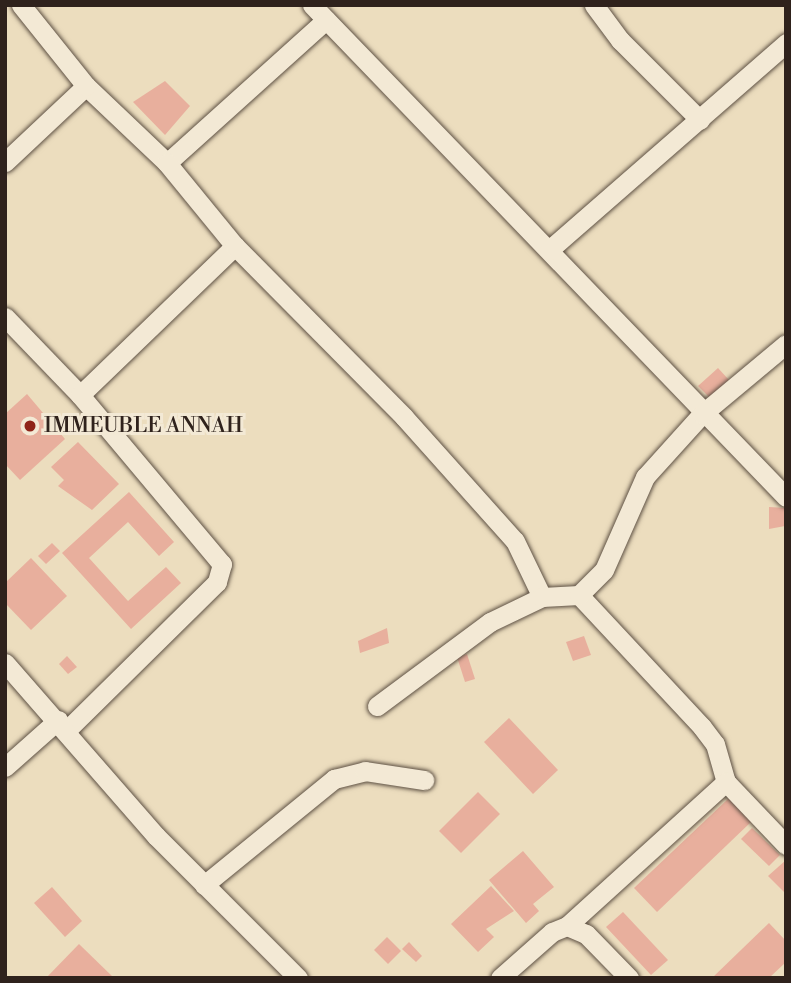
<!DOCTYPE html>
<html>
<head>
<meta charset="utf-8">
<style>
  body { margin:0 }
  #map { position:relative; width:791px; height:983px; overflow:hidden; background:#ecddbe; font-family:"Libre Bodoni",serif }
  div>[style] { position:absolute }
  .building>* { inset:0; background:#e8af9d }
  .roads { filter:drop-shadow(0 0 2px #5e5144) drop-shadow(0 0 2px #5e5144) }
  .street>* { height:19px; margin:-9.5px; padding:0 9.5px; transform-origin:9.5px; border-radius:9.5px; background:#f3e9d5 }
  .dots>* { width:19px; height:19px; translate:-50% -50%; box-sizing:border-box; border:4px solid #f3e9d5; border-radius:50% }
  span { translate:-50% -50%; white-space:nowrap; text-align:center; line-height:1.15; -webkit-text-stroke:6px #f3e9d5; paint-order:stroke }
  .poi-label { font-size:21px; color:#2f221c }
  .left { translate:0 -50%; text-align:left }
  .frame { position:absolute; inset:0; border:7px solid #2f221c; pointer-events:none }
</style>
</head>
<body>
<div id="map">
  <div class="building">
    <div style="clip-path:polygon(165px 81px,190px 106px,165px 135px,133px 102px)"></div>
    <div style="clip-path:polygon(718px 368px,729px 380px,710px 398px,698px 386px)"></div>
    <div style="clip-path:polygon(27px 394px,65px 439px,20px 480px,5px 464px,5px 414px)"></div>
    <div style="clip-path:polygon(78px 442px,119px 484px,92px 510px,58px 486px,64px 480px,51px 467px)"></div>
    <div style="clip-path:polygon(129px 492px,174px 542px,159px 556px,128px 522px,89px 558px,128px 601px,166px 567px,181px 583px,131px 629px,62px 553px)"></div>
    <div style="clip-path:polygon(769px 507px,786px 508px,785px 526px,769px 529px)"></div>
    <div style="clip-path:polygon(52px 543px,60px 551px,46px 564px,38px 556px)"></div>
    <div style="clip-path:polygon(31px 558px,67px 596px,31px 630px,5px 603px,5px 583px)"></div>
    <div style="clip-path:polygon(387px 628px,389px 643px,360px 653px,358px 641px)"></div>
    <div style="clip-path:polygon(584px 636px,591px 655px,573px 661px,566px 642px)"></div>
    <div style="clip-path:polygon(467px 654px,475px 679px,465px 682px,457px 657px)"></div>
    <div style="clip-path:polygon(67px 656px,77px 667px,68px 674px,59px 664px)"></div>
    <div style="clip-path:polygon(509px 718px,558px 770px,533px 794px,484px 742px)"></div>
    <div style="clip-path:polygon(478px 792px,500px 814px,461px 853px,439px 831px)"></div>
    <div style="clip-path:polygon(729px 798px,751px 822px,657px 912px,634px 888px)"></div>
    <div style="clip-path:polygon(752px 828px,780px 855px,769px 866px,741px 839px)"></div>
    <div style="clip-path:polygon(523px 851px,554px 887px,533px 904px,539px 911px,526px 923px,489px 880px)"></div>
    <div style="clip-path:polygon(786px 860px,786px 894px,768px 876px)"></div>
    <div style="clip-path:polygon(491px 886px,514px 911px,486px 929px,494px 937px,478px 952px,451px 924px)"></div>
    <div style="clip-path:polygon(52px 887px,82px 921px,65px 937px,34px 903px)"></div>
    <div style="clip-path:polygon(623px 912px,668px 960px,651px 975px,606px 927px)"></div>
    <div style="clip-path:polygon(769px 923px,786px 941px,786px 962px,769px 978px,712px 978px)"></div>
    <div style="clip-path:polygon(387px 937px,401px 951px,388px 964px,374px 950px)"></div>
    <div style="clip-path:polygon(409px 942px,422px 956px,416px 962px,402px 949px)"></div>
    <div style="clip-path:polygon(79px 944px,114px 978px,46px 978px)"></div>
  </div>
  <div class="roads">
    <div class="street">
      <div style="left:312px;top:5px;width:683px;rotate:46.07deg"></div>
      <div style="left:594px;top:5px;width:44px;rotate:53.4deg"></div>
      <div style="left:620px;top:40px;width:113px;rotate:45deg"></div>
      <div style="left:86px;top:86px;width:112px;rotate:43.5deg"></div>
      <div style="left:167px;top:163px;width:214px;rotate:-42deg"></div>
      <div style="left:5px;top:162px;width:111px;rotate:-43.2deg"></div>
      <div style="left:86px;top:86px;width:104px;rotate:-128.7deg"></div>
      <div style="left:167px;top:163px;width:107px;rotate:50.7deg"></div>
      <div style="left:549px;top:250px;width:315px;rotate:-41.1deg"></div>
      <div style="left:5px;top:317px;width:108px;rotate:46.1deg"></div>
      <div style="left:80px;top:395px;width:221px;rotate:50deg"></div>
      <div style="left:222px;top:564px;width:19px;rotate:106deg"></div>
      <div style="left:217px;top:582px;width:212px;rotate:135.4deg"></div>
      <div style="left:80px;top:395px;width:215px;rotate:-43.9deg"></div>
      <div style="left:235px;top:246px;width:240px;rotate:45.3deg"></div>
      <div style="left:404px;top:417px;width:166px;rotate:48.2deg"></div>
      <div style="left:515px;top:541px;width:62px;rotate:64.3deg"></div>
      <div style="left:579px;top:595px;width:180px;rotate:47deg"></div>
      <div style="left:702px;top:727px;width:21px;rotate:53deg"></div>
      <div style="left:715px;top:744px;width:40px;rotate:74deg"></div>
      <div style="left:5px;top:663px;width:230px;rotate:48.9deg"></div>
      <div style="left:156px;top:836px;width:201px;rotate:45deg"></div>
      <div style="left:377px;top:706px;width:141px;rotate:-36.6deg"></div>
      <div style="left:490px;top:622px;width:58px;rotate:-25.7deg"></div>
      <div style="left:542px;top:597px;width:37px;rotate:-3deg"></div>
      <div style="left:579px;top:595px;width:35px;rotate:-45deg"></div>
      <div style="left:604px;top:570px;width:102px;rotate:-66.2deg"></div>
      <div style="left:645px;top:477px;width:85px;rotate:-47.9deg"></div>
      <div style="left:702px;top:414px;width:109px;rotate:-39.8deg"></div>
      <div style="left:5px;top:767px;width:71px;rotate:-41.6deg"></div>
      <div style="left:204px;top:885px;width:168px;rotate:-39.2deg"></div>
      <div style="left:334px;top:779px;width:32px;rotate:-14deg"></div>
      <div style="left:365px;top:771px;width:60px;rotate:8.7deg"></div>
      <div style="left:567px;top:926px;width:215px;rotate:-42.2deg"></div>
      <div style="left:726px;top:782px;width:87px;rotate:46.4deg"></div>
      <div style="left:500px;top:978px;width:69px;rotate:-41.5deg"></div>
      <div style="left:552px;top:932px;width:16px;rotate:-22deg"></div>
      <div style="left:567px;top:926px;width:21px;rotate:23deg"></div>
      <div style="left:586px;top:934px;width:62px;rotate:45.7deg"></div>
    </div>
  </div>
  <div class="dots">
    <div style="left:30px;top:426px;background:#8f2418"></div>
  </div>
  <div class="poi-label">
    <span class="left" style="left:44px;top:426px">IMMEUBLE ANNAH</span>
  </div>
  <div class="frame"></div>
</div>
</body>
</html>
